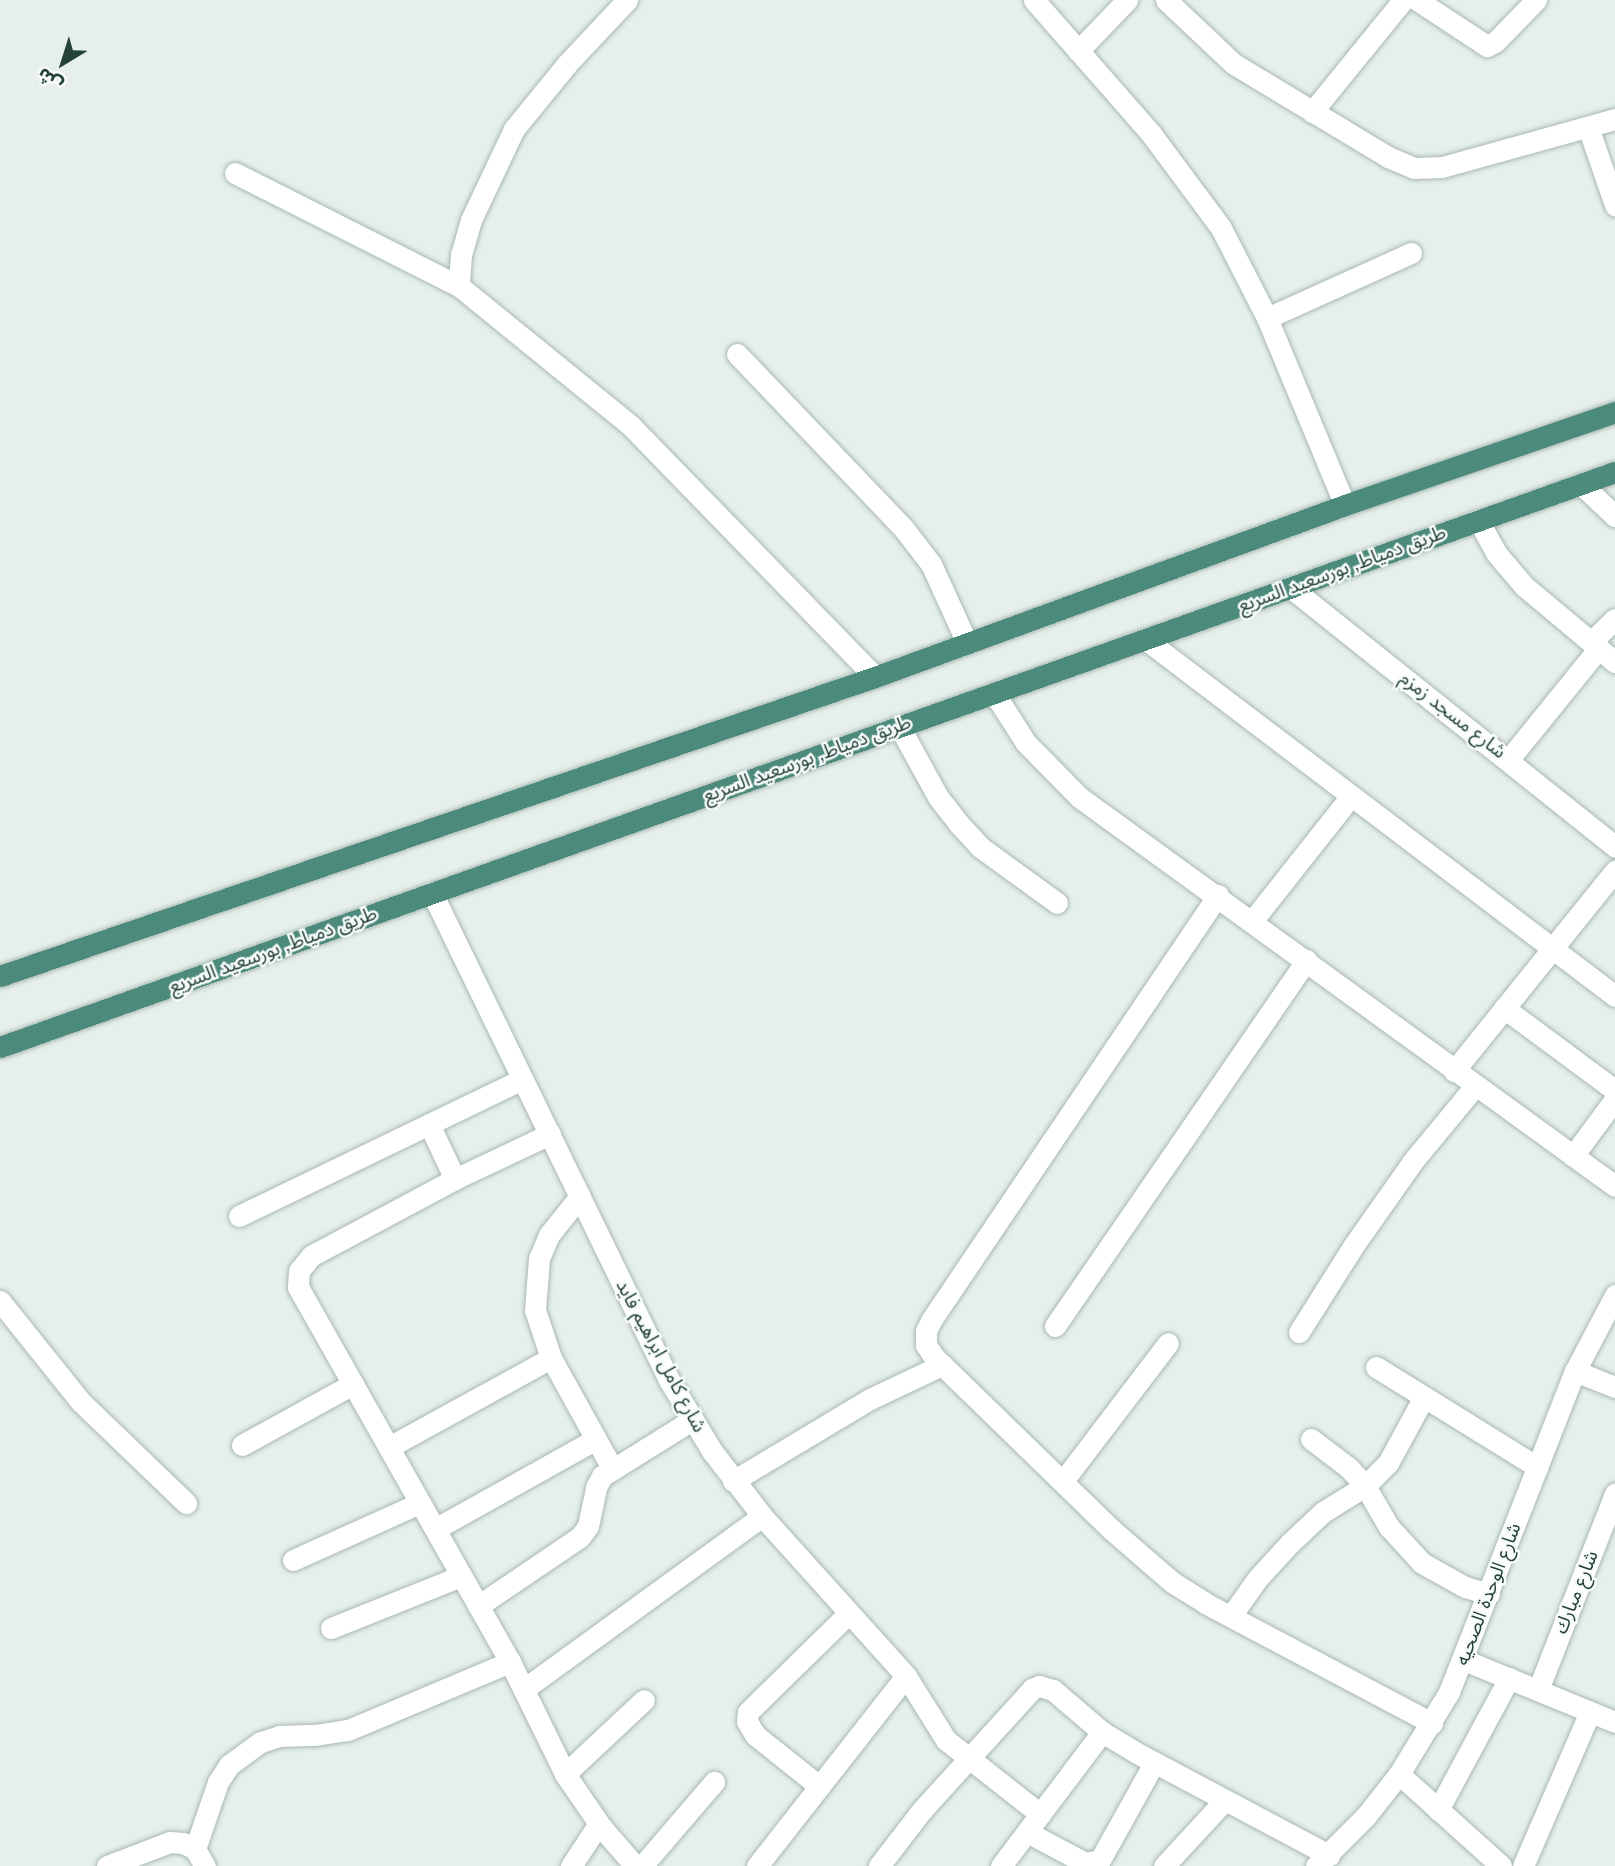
<!DOCTYPE html>
<html>
<head>
<meta charset="utf-8">
<style>
  body { margin:0 }
  #map { position:relative; width:1615px; height:1866px; overflow:hidden; background:#e6efeb; font-family:Arial,"Noto Sans Arabic",sans-serif }
  div>[style] { position:absolute }
  .roads { filter:drop-shadow(0 0 2px #a8b8b2) drop-shadow(0 0 2px #a8b8b2) }
  .minor>* { height:21px; margin:-10.5px; padding:0 10.5px; transform-origin:10.5px; border-radius:10.5px; background:#fff }
  .trunk>* { height:21px; margin:-10.5px; padding:0 10.5px; transform-origin:10.5px; border-radius:10.5px; background:#4c8a7c }
  span { translate:-50% -50%; white-space:nowrap; text-align:center; line-height:1.15; -webkit-text-stroke:5px #f7fbf9; paint-order:stroke }
  .street-label { font-size:19px; color:#24423a }
  .north { position:absolute; left:28px; top:28px; width:70px; height:70px; -webkit-text-stroke:5px #f7fbf9; paint-order:stroke; rotate:218deg; font-size:19px; font-weight:700; line-height:28px; text-align:center; color:#24423a }
  .north::after { content:''; display:block; margin:auto; width:24px; height:32px; background:#24423a; clip-path:polygon(50% 0,100% 100%,50% 72%,0 100%) }
</style>
</head>
<body>
<div id="map">
  <div class="roads">
    <div class="minor">
      <div style="left:627px;top:0;width:88px;rotate:133.2deg"></div>
      <div style="left:567px;top:64px;width:84px;rotate:129.2deg"></div>
      <div style="left:514px;top:129px;width:101px;rotate:115.3deg"></div>
      <div style="left:471px;top:220px;width:35px;rotate:106deg"></div>
      <div style="left:461px;top:254px;width:32px;rotate:94deg"></div>
      <div style="left:459px;top:286px;width:222px;rotate:39.1deg"></div>
      <div style="left:631px;top:426px;width:350px;rotate:45.8deg"></div>
      <div style="left:1034px;top:0;width:179px;rotate:48.8deg"></div>
      <div style="left:1152px;top:135px;width:116px;rotate:53.4deg"></div>
      <div style="left:1221px;top:228px;width:101px;rotate:62.9deg"></div>
      <div style="left:1267px;top:318px;width:203px;rotate:67.4deg"></div>
      <div style="left:1166px;top:0;width:93px;rotate:43.3deg"></div>
      <div style="left:1234px;top:64px;width:180px;rotate:31.1deg"></div>
      <div style="left:1388px;top:157px;width:28px;rotate:23deg"></div>
      <div style="left:1414px;top:168px;width:28px;rotate:-2deg"></div>
      <div style="left:1442px;top:167px;width:180px;rotate:-15.5deg"></div>
      <div style="left:1417px;top:0;width:84px;rotate:33.3deg"></div>
      <div style="left:1487px;top:46px;width:9px;rotate:-27deg"></div>
      <div style="left:1495px;top:42px;width:59px;rotate:-45.7deg"></div>
      <div style="left:1078px;top:51px;width:71px;rotate:-46.1deg"></div>
      <div style="left:1312px;top:112px;width:144px;rotate:-50.9deg"></div>
      <div style="left:1588px;top:127px;width:83px;rotate:70.9deg"></div>
      <div style="left:235px;top:173px;width:251px;rotate:26.8deg"></div>
      <div style="left:1267px;top:318px;width:158px;rotate:-24.3deg"></div>
      <div style="left:737px;top:354px;width:242px;rotate:46.3deg"></div>
      <div style="left:904px;top:529px;width:44px;rotate:52.4deg"></div>
      <div style="left:931px;top:564px;width:87px;rotate:65.5deg"></div>
      <div style="left:1581px;top:484px;width:47px;rotate:43.3deg"></div>
      <div style="left:1478px;top:520px;width:38px;rotate:61deg"></div>
      <div style="left:1496px;top:553px;width:43px;rotate:49.7deg"></div>
      <div style="left:1524px;top:586px;width:119px;rotate:39.9deg"></div>
      <div style="left:1290px;top:587px;width:416px;rotate:38.6deg"></div>
      <div style="left:1145px;top:639px;width:590px;rotate:37.22deg"></div>
      <div style="left:1591px;top:642px;width:33px;rotate:-44deg"></div>
      <div style="left:994px;top:693px;width:59px;rotate:57.4deg"></div>
      <div style="left:1026px;top:743px;width:76px;rotate:45.5deg"></div>
      <div style="left:1079px;top:797px;width:662px;rotate:35.97deg"></div>
      <div style="left:899px;top:726px;width:81px;rotate:61.2deg"></div>
      <div style="left:938px;top:797px;width:33px;rotate:52deg"></div>
      <div style="left:958px;top:823px;width:33px;rotate:47deg"></div>
      <div style="left:980px;top:847px;width:95px;rotate:36deg"></div>
      <div style="left:1509px;top:759px;width:143px;rotate:-51deg"></div>
      <div style="left:432px;top:893px;width:542px;rotate:64.05deg"></div>
      <div style="left:669px;top:1380px;width:83px;rotate:58.8deg"></div>
      <div style="left:712px;top:1451px;width:82px;rotate:52.4deg"></div>
      <div style="left:762px;top:1516px;width:215px;rotate:48deg"></div>
      <div style="left:906px;top:1676px;width:75px;rotate:58deg"></div>
      <div style="left:946px;top:1740px;width:120px;rotate:38.2deg"></div>
      <div style="left:1218px;top:895px;width:511px;rotate:124deg"></div>
      <div style="left:932px;top:1319px;width:13px;rotate:117deg"></div>
      <div style="left:926px;top:1331px;width:14px;rotate:90deg"></div>
      <div style="left:926px;top:1345px;width:14px;rotate:56deg"></div>
      <div style="left:934px;top:1357px;width:248px;rotate:44.2deg"></div>
      <div style="left:1112px;top:1530px;width:79px;rotate:40.9deg"></div>
      <div style="left:1172px;top:1582px;width:39px;rotate:32deg"></div>
      <div style="left:1205px;top:1603px;width:257px;rotate:27.9deg"></div>
      <div style="left:1253px;top:920px;width:157px;rotate:-51.7deg"></div>
      <div style="left:1504px;top:1008px;width:138px;rotate:36.5deg"></div>
      <div style="left:1454px;top:1071px;width:257px;rotate:-51.2deg"></div>
      <div style="left:429px;top:1124px;width:61px;rotate:64.7deg"></div>
      <div style="left:550px;top:1134px;width:105px;rotate:154.7deg"></div>
      <div style="left:455px;top:1179px;width:163px;rotate:151.9deg"></div>
      <div style="left:311px;top:1256px;width:19px;rotate:129deg"></div>
      <div style="left:299px;top:1271px;width:16px;rotate:94deg"></div>
      <div style="left:298px;top:1287px;width:431px;rotate:60.5deg"></div>
      <div style="left:510px;top:1662px;width:125px;rotate:63.8deg"></div>
      <div style="left:565px;top:1774px;width:65px;rotate:55.6deg"></div>
      <div style="left:602px;top:1828px;width:50px;rotate:49deg"></div>
      <div style="left:1573px;top:1156px;width:71px;rotate:-53.6deg"></div>
      <div style="left:580px;top:1196px;width:50px;rotate:128.5deg"></div>
      <div style="left:549px;top:1235px;width:26px;rotate:113deg"></div>
      <div style="left:539px;top:1259px;width:51px;rotate:94.5deg"></div>
      <div style="left:535px;top:1310px;width:51px;rotate:71.6deg"></div>
      <div style="left:551px;top:1358px;width:126px;rotate:61deg"></div>
      <div style="left:239px;top:1216px;width:315px;rotate:-25.8deg"></div>
      <div style="left:0;top:1301px;width:129px;rotate:51.3deg"></div>
      <div style="left:81px;top:1402px;width:146px;rotate:43.9deg"></div>
      <div style="left:1055px;top:1326px;width:444px;rotate:-55.5deg"></div>
      <div style="left:1299px;top:1332px;width:103px;rotate:-57.7deg"></div>
      <div style="left:1354px;top:1245px;width:103px;rotate:-54.9deg"></div>
      <div style="left:1413px;top:1161px;width:97px;rotate:-50.4deg"></div>
      <div style="left:1376px;top:1367px;width:190px;rotate:31.8deg"></div>
      <div style="left:1575px;top:1371px;width:43px;rotate:21.8deg"></div>
      <div style="left:1311px;top:1439px;width:48px;rotate:37.3deg"></div>
      <div style="left:1349px;top:1468px;width:24px;rotate:48deg"></div>
      <div style="left:1365px;top:1486px;width:48px;rotate:59.7deg"></div>
      <div style="left:1389px;top:1527px;width:49px;rotate:47.5deg"></div>
      <div style="left:1422px;top:1563px;width:49px;rotate:29.2deg"></div>
      <div style="left:1465px;top:1587px;width:25px;rotate:16deg"></div>
      <div style="left:242px;top:1445px;width:127px;rotate:-28.8deg"></div>
      <div style="left:389px;top:1447px;width:185px;rotate:-28.8deg"></div>
      <div style="left:733px;top:1481px;width:160px;rotate:-30.9deg"></div>
      <div style="left:870px;top:1399px;width:80px;rotate:-25.3deg"></div>
      <div style="left:1063px;top:1481px;width:173px;rotate:-52.7deg"></div>
      <div style="left:435px;top:1529px;width:184px;rotate:-29.2deg"></div>
      <div style="left:293px;top:1560px;width:139px;rotate:-24.2deg"></div>
      <div style="left:478px;top:1606px;width:123px;rotate:-34.1deg"></div>
      <div style="left:580px;top:1537px;width:14px;rotate:-54deg"></div>
      <div style="left:588px;top:1526px;width:40px;rotate:-78deg"></div>
      <div style="left:596px;top:1487px;width:13px;rotate:-61deg"></div>
      <div style="left:602px;top:1476px;width:106px;rotate:-31.9deg"></div>
      <div style="left:1231px;top:1616px;width:45px;rotate:-54.9deg"></div>
      <div style="left:1257px;top:1579px;width:49px;rotate:-47.5deg"></div>
      <div style="left:1290px;top:1543px;width:45px;rotate:-43.2deg"></div>
      <div style="left:1323px;top:1512px;width:49px;rotate:-31.8deg"></div>
      <div style="left:1365px;top:1486px;width:33px;rotate:-45deg"></div>
      <div style="left:1388px;top:1463px;width:75px;rotate:-61.4deg"></div>
      <div style="left:331px;top:1628px;width:140px;rotate:-21.8deg"></div>
      <div style="left:1464px;top:1660px;width:163px;rotate:22.3deg"></div>
      <div style="left:524px;top:1689px;width:294px;rotate:-36deg"></div>
      <div style="left:1538px;top:1690px;width:211px;rotate:-68.6deg"></div>
      <div style="left:565px;top:1774px;width:108px;rotate:-43.1deg"></div>
      <div style="left:1399px;top:1774px;width:137px;rotate:42deg"></div>
      <div style="left:819px;top:1786px;width:82px;rotate:-141.4deg"></div>
      <div style="left:755px;top:1735px;width:16px;rotate:-120deg"></div>
      <div style="left:747px;top:1721px;width:9px;rotate:-84deg"></div>
      <div style="left:748px;top:1712px;width:141px;rotate:-44.4deg"></div>
      <div style="left:1438px;top:1810px;width:150px;rotate:-61.7deg"></div>
      <div style="left:1027px;top:1832px;width:66px;rotate:28.1deg"></div>
      <div style="left:1085px;top:1863px;width:15px;rotate:-11deg"></div>
      <div style="left:1100px;top:1860px;width:111px;rotate:-60.9deg"></div>
      <div style="left:195px;top:1849px;width:71px;rotate:-71.1deg"></div>
      <div style="left:218px;top:1782px;width:20px;rotate:-57deg"></div>
      <div style="left:229px;top:1765px;width:39px;rotate:-36deg"></div>
      <div style="left:261px;top:1742px;width:19px;rotate:-18deg"></div>
      <div style="left:279px;top:1736px;width:36px;rotate:-2deg"></div>
      <div style="left:315px;top:1735px;width:33px;rotate:-9deg"></div>
      <div style="left:348px;top:1730px;width:176px;rotate:-22.8deg"></div>
      <div style="left:107px;top:1866px;width:67px;rotate:-20.9deg"></div>
      <div style="left:170px;top:1842px;width:13px;rotate:4deg"></div>
      <div style="left:183px;top:1843px;width:13px;rotate:27deg"></div>
      <div style="left:195px;top:1849px;width:20px;rotate:60deg"></div>
      <div style="left:571px;top:1866px;width:42px;rotate:-56.7deg"></div>
      <div style="left:594px;top:1831px;width:9px;rotate:-21deg"></div>
      <div style="left:642px;top:1866px;width:111px;rotate:-49.4deg"></div>
      <div style="left:757px;top:1866px;width:241px;rotate:-51.9deg"></div>
      <div style="left:879px;top:1866px;width:71px;rotate:-52.5deg"></div>
      <div style="left:922px;top:1810px;width:164px;rotate:-47.7deg"></div>
      <div style="left:1032px;top:1689px;width:8px;rotate:-23deg"></div>
      <div style="left:1039px;top:1686px;width:15px;rotate:16deg"></div>
      <div style="left:1053px;top:1690px;width:65px;rotate:40.6deg"></div>
      <div style="left:1102px;top:1732px;width:39px;rotate:31deg"></div>
      <div style="left:1135px;top:1752px;width:220px;rotate:28deg"></div>
      <div style="left:1001px;top:1866px;width:168px;rotate:-53deg"></div>
      <div style="left:1164px;top:1866px;width:90px;rotate:-47.3deg"></div>
      <div style="left:1316px;top:1866px;width:71px;rotate:-45deg"></div>
      <div style="left:1366px;top:1816px;width:53px;rotate:-51.8deg"></div>
      <div style="left:1399px;top:1774px;width:96px;rotate:-58.6deg"></div>
      <div style="left:1449px;top:1692px;width:345px;rotate:-68.6deg"></div>
      <div style="left:1575px;top:1371px;width:86px;rotate:-62.2deg"></div>
      <div style="left:1523px;top:1866px;width:168px;rotate:-66.5deg"></div>
    </div>
    <div class="trunk">
      <div style="left:0;top:976px;width:925px;rotate:-18.87deg"></div>
      <div style="left:875px;top:677px;width:500px;rotate:-20.1deg"></div>
      <div style="left:1345px;top:505px;width:286px;rotate:-19deg"></div>
      <div style="left:0;top:1047px;width:1714px;rotate:-19.6deg"></div>
    </div>
  </div>
  <div class="street-label">
    <span style="left:1342px;top:569px;rotate:-20deg">طريق دمياط, بورسعيد السريع</span>
    <span style="left:1453px;top:715px;rotate:38deg">شارع مسجد زمزم</span>
    <span style="left:807px;top:759px;rotate:-20deg">طريق دمياط, بورسعيد السريع</span>
    <span style="left:273px;top:950px;rotate:-20deg">طريق دمياط, بورسعيد السريع</span>
    <span style="left:661px;top:1356px;rotate:62deg">شارع كامل ابراهيم فايد</span>
    <span style="left:1576px;top:1592px;rotate:-68deg">شارع مبارك</span>
    <span style="left:1488px;top:1594px;rotate:-69deg">شارع الوحدة الصحيه</span>
  </div>
  <div class="north">ش</div>
</div>
</body>
</html>
